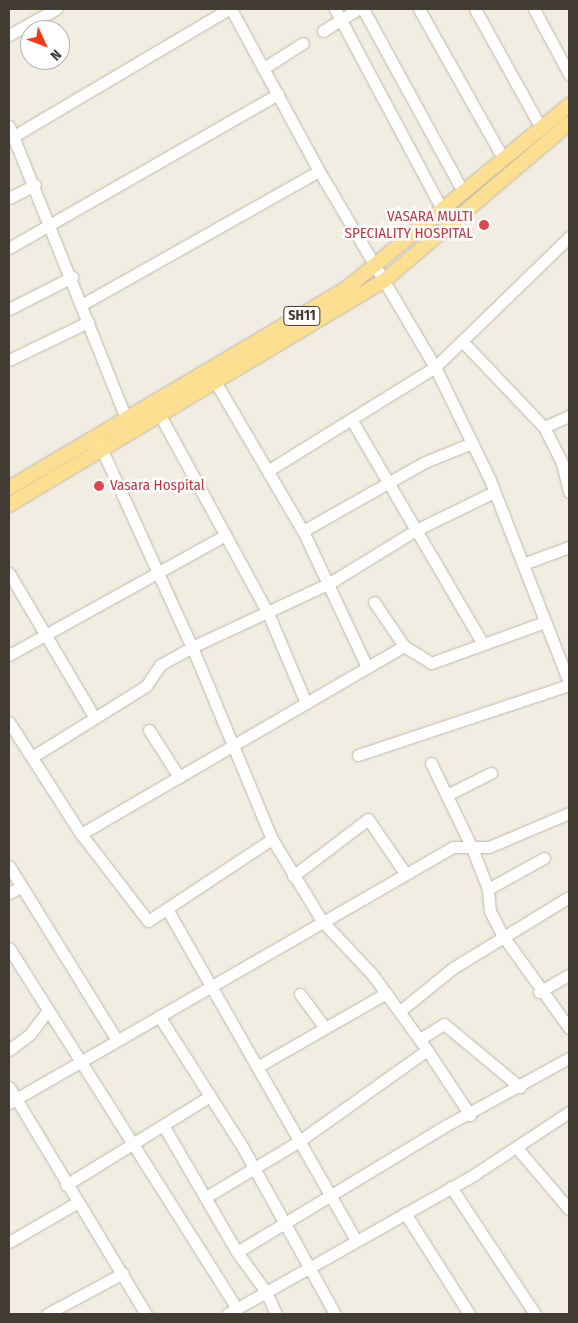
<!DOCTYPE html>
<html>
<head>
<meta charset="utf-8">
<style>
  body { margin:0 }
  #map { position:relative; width:578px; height:1323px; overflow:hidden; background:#f1ede2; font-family:"Fira Sans Condensed",sans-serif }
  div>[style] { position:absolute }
  .roads { filter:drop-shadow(0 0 1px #bfb7a8) drop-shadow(0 0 1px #bfb7a8) }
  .minor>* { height:11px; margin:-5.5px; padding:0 5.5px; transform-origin:5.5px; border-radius:5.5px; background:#fff }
  .major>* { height:14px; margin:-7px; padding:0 7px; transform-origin:7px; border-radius:7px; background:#fcdf90 }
  .dots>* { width:14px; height:14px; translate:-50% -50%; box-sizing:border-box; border:2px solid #fff; border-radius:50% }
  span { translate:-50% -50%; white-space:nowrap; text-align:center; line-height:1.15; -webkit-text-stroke:5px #fff; paint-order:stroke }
  .shield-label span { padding:1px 4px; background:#fff; border:1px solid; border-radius:4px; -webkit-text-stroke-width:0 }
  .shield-label { font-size:14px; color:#423c33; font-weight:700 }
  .health-label { font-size:15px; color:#be3a42 }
  .right { translate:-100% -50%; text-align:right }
  .left { translate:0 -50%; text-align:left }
  .frame { position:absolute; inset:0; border:10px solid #423c33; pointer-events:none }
  .north { position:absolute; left:20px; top:20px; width:50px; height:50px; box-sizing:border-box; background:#fff; border:1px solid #b3b1ad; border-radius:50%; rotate:133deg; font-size:14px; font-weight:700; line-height:20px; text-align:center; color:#423c33 }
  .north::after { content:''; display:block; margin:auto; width:18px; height:22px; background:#f63914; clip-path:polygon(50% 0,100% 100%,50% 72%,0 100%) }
</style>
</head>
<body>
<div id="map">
  <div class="roads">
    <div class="minor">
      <div style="left:231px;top:9px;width:184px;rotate:61.5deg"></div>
      <div style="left:319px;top:171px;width:228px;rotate:59.4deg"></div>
      <div style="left:435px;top:367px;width:126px;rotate:64deg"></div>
      <div style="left:490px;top:480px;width:218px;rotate:68.7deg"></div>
      <div style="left:335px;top:9px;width:227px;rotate:61.9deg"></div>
      <div style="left:363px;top:9px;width:209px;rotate:61.3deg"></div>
      <div style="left:419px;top:9px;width:171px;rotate:60.6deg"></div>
      <div style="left:475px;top:9px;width:136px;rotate:61deg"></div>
      <div style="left:534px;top:9px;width:74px;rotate:61.7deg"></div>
      <div style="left:323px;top:31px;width:41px;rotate:-32.2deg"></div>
      <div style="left:9px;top:35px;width:54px;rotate:-29deg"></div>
      <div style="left:264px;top:68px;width:46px;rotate:-32.7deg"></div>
      <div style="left:9px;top:126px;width:318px;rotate:68.2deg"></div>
      <div style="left:14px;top:136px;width:250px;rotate:-30.6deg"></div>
      <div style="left:9px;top:198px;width:29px;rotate:-27deg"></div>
      <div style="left:9px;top:248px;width:310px;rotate:-29.8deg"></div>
      <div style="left:81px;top:305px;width:273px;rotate:-29.4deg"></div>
      <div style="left:9px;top:309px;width:71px;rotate:-26.9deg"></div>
      <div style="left:462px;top:341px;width:119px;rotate:46.4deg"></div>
      <div style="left:9px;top:360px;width:88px;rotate:-25.7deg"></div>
      <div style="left:216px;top:383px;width:172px;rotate:59.6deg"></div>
      <div style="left:303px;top:531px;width:150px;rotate:64.8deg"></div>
      <div style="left:569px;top:416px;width:27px;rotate:156deg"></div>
      <div style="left:544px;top:427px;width:40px;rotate:63.4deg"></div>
      <div style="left:562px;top:463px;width:30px;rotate:76deg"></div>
      <div style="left:161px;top:417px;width:223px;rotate:61.4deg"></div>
      <div style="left:268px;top:613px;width:98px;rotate:67.1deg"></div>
      <div style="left:306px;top:703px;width:260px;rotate:149.8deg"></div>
      <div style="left:81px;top:834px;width:110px;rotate:52.4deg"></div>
      <div style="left:148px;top:921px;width:149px;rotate:-33.5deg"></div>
      <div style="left:272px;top:839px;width:96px;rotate:58.6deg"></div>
      <div style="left:322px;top:921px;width:73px;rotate:46.7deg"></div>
      <div style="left:372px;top:974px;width:94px;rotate:54.1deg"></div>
      <div style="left:351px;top:419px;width:261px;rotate:59.6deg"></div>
      <div style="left:97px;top:439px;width:229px;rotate:65.5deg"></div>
      <div style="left:192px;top:647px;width:150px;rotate:-24.9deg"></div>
      <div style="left:328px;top:584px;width:101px;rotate:-31.6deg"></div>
      <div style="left:414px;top:531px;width:89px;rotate:-26deg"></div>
      <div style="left:269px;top:470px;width:195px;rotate:-31.8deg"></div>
      <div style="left:435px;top:367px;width:187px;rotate:-44.1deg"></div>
      <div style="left:303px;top:531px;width:140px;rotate:-29.5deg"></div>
      <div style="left:425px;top:462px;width:51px;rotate:-22deg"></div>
      <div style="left:523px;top:564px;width:49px;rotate:-20.3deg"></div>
      <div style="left:9px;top:573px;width:165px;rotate:59.4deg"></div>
      <div style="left:404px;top:646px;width:32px;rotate:32deg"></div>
      <div style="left:431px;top:663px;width:121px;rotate:-19.8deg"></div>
      <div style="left:9px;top:655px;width:246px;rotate:-29deg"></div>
      <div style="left:306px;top:703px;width:113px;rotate:-30.2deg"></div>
      <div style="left:404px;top:646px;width:53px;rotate:-124.3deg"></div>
      <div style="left:9px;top:722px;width:133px;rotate:57.3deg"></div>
      <div style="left:149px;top:730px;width:56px;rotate:57.4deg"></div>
      <div style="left:358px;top:755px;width:222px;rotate:-18.4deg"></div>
      <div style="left:32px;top:757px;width:134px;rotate:-31.9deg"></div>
      <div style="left:146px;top:686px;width:25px;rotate:-56deg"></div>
      <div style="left:160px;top:665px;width:37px;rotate:-29deg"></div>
      <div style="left:192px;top:647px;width:208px;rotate:67.4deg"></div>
      <div style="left:431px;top:763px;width:94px;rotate:64.2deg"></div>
      <div style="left:472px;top:848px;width:44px;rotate:68.7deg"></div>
      <div style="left:488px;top:889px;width:22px;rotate:85deg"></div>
      <div style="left:490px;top:911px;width:28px;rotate:63deg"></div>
      <div style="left:503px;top:936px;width:113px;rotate:54.3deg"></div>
      <div style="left:449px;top:794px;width:47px;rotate:-26.6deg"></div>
      <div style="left:9px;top:866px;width:205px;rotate:58.2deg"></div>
      <div style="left:293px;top:876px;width:94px;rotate:-37.2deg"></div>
      <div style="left:368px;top:819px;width:65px;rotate:55.6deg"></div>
      <div style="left:488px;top:889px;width:64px;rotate:-29deg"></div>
      <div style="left:9px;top:893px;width:13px;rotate:-27deg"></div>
      <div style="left:167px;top:909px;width:382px;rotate:60.3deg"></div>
      <div style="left:9px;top:948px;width:427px;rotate:57.7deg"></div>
      <div style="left:539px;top:992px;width:34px;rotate:-30deg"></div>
      <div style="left:300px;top:994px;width:42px;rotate:53.7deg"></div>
      <div style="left:400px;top:1011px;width:68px;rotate:-39.1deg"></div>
      <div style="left:453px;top:968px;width:136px;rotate:-31.5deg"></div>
      <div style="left:159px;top:1016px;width:156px;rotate:57.5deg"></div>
      <div style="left:243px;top:1148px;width:190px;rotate:61deg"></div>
      <div style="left:420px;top:1039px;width:28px;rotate:-32deg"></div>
      <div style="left:444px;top:1024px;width:99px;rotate:39.7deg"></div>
      <div style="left:9px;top:1050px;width:26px;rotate:-37deg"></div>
      <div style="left:30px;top:1034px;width:30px;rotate:-53deg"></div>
      <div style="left:257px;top:1067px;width:149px;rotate:-29.8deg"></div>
      <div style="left:9px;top:1087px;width:265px;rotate:58.9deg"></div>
      <div style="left:9px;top:1103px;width:513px;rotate:-29.97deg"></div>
      <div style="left:453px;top:847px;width:36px"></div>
      <div style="left:489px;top:847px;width:87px;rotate:-23deg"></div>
      <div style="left:163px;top:1125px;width:147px;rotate:59.8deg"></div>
      <div style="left:517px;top:1148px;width:80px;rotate:49.6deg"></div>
      <div style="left:66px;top:1185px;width:169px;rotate:-31.7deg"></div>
      <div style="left:451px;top:1187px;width:152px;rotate:56.5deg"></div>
      <div style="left:206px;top:1197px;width:107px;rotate:-30.9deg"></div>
      <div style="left:298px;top:1142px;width:158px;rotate:-35.5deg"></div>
      <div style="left:427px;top:1050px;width:78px;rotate:56.5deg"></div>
      <div style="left:405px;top:1213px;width:120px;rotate:57.6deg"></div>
      <div style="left:9px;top:1242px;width:80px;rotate:-30.1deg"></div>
      <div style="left:47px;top:1314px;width:86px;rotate:-28.3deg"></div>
      <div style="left:227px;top:1314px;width:285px;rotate:-29.4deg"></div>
      <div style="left:475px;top:1174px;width:113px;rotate:-33.4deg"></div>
      <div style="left:276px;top:1314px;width:24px;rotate:-114deg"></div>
      <div style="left:266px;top:1292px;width:49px;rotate:-125.9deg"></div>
      <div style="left:237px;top:1252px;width:245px;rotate:-31.2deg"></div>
      <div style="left:447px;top:1125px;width:139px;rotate:-28.8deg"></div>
    </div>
    <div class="major">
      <div style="left:9px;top:488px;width:393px;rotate:-30.6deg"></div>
      <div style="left:347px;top:288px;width:288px;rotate:-39.5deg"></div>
      <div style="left:9px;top:505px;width:440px;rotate:-30.9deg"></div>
      <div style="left:386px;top:279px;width:240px;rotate:-40.4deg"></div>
    </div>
  </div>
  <div class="dots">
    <div style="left:484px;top:225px;background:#e0444e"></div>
    <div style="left:99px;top:486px;background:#e0444e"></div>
  </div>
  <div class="shield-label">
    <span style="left:302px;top:316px">SH11</span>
  </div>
  <div class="health-label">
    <span class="right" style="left:473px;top:225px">VASARA MULTI<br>SPECIALITY HOSPITAL</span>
    <span class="left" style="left:110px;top:486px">Vasara Hospital</span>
  </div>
  <div class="frame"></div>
  <div class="north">N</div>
</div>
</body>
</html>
